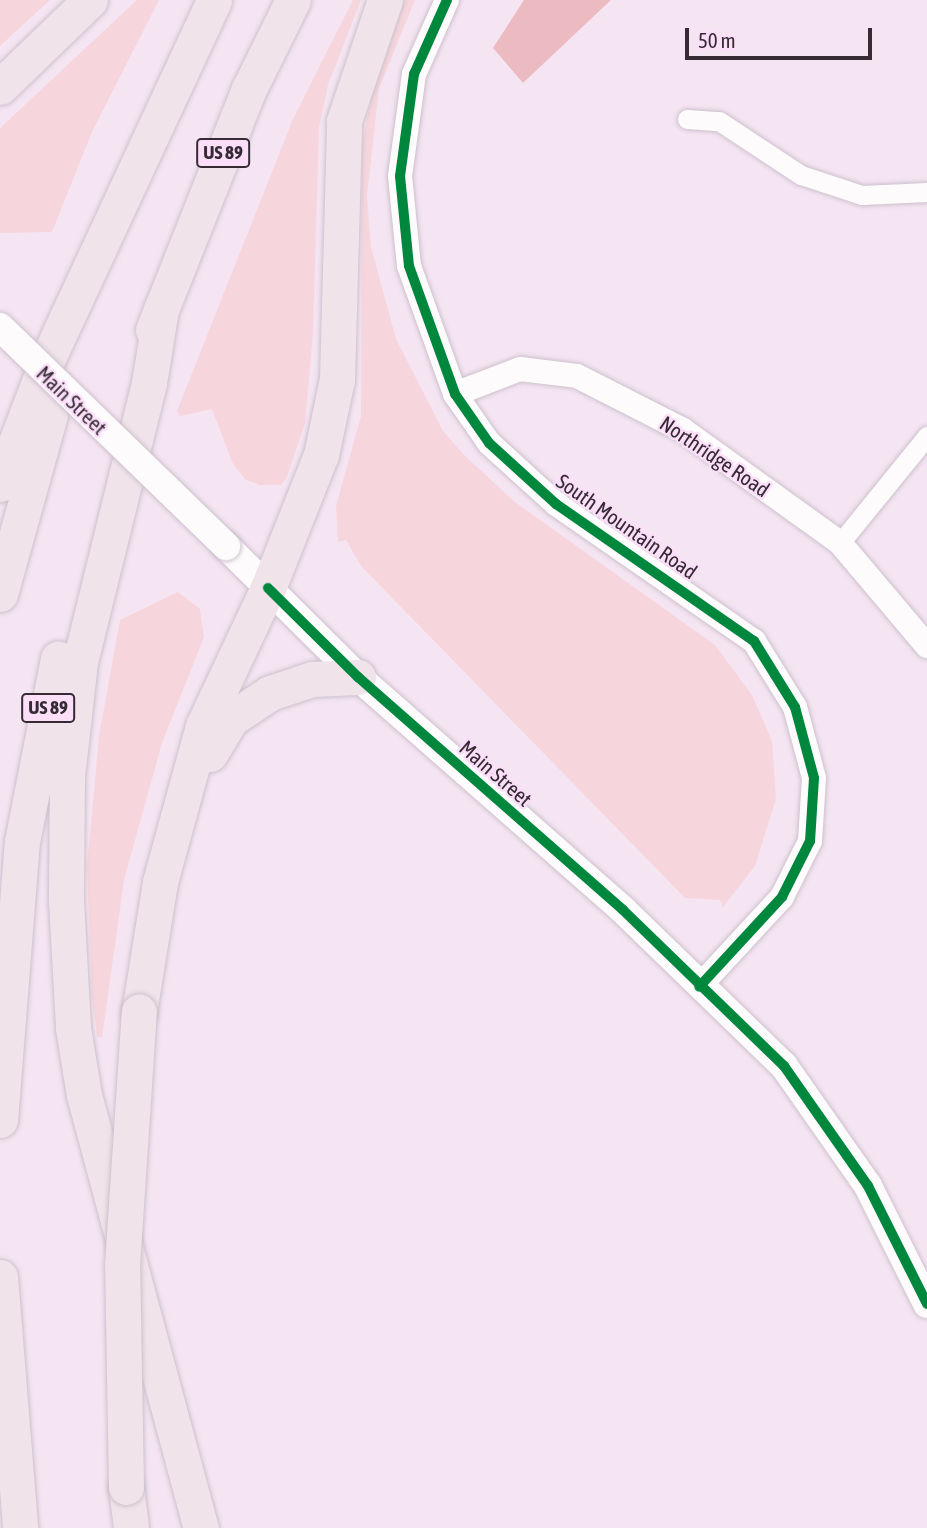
<!DOCTYPE html>
<html>
<head>
<meta charset="utf-8">
<style>
  body { margin:0 }
  #map { position:relative; width:927px; height:1528px; overflow:hidden; background:#f5e5f3; font-family:"Asap Condensed",sans-serif }
  div>[style] { position:absolute }
  .green>* { inset:0; background:#f6d6dc }
  .forest>* { inset:0; background:#ecbbc2 }
  .roads { filter:drop-shadow(0 0 2px #cdc1cc) drop-shadow(0 0 2px #cdc1cc) }
  .minor>* { height:19px; margin:-9.5px; padding:0 9.5px; transform-origin:9.5px; border-radius:9.5px; background:#fefbfd }
  .tertiary>* { height:24px; margin:-12px; padding:0 12px; transform-origin:12px; border-radius:12px; background:#fefbfd }
  .secondary>* { height:28px; margin:-14px; padding:0 14px; transform-origin:14px; border-radius:14px; background:#fefbfd }
  .motorway>* { height:35px; margin:-17.5px; padding:0 17.5px; transform-origin:17.5px; border-radius:17.5px; background:#f0e3ea }
  .bridges { filter:drop-shadow(0 0 2px #cdc1cc) drop-shadow(0 0 2px #cdc1cc) }
  .secondary-bridge>* { height:28px; margin:-14px; padding:0 14px; transform-origin:14px; border-radius:14px; background:#fefbfd }
  .motorway-bridge>* { height:35px; margin:-17.5px; padding:0 17.5px; transform-origin:17.5px; border-radius:17.5px; background:#f0e3ea }
  .cycleway>* { height:10px; margin:-5px; padding:0 5px; transform-origin:5px; border-radius:5px; background:#00873e }
  span { translate:-50% -50%; white-space:nowrap; text-align:center; line-height:1.15; -webkit-text-stroke:5px #fbdff9; paint-order:stroke }
  .shield-label span { padding:2px 5px; background:#fbdff9; border:2px solid; border-radius:5px; -webkit-text-stroke-width:0 }
  .shield-label { font-size:19px; color:#362b35; font-weight:700 }
  .street-label { font-size:21px; color:#362b35 }
  .scale { position:absolute; left:685px; top:28px; width:187px; height:32px; box-sizing:border-box; border:4px solid #362b35; border-top:0; padding-left:9px; font-size:21px; line-height:24px; white-space:nowrap; color:#362b35; -webkit-text-stroke:5px #fbdff9; paint-order:stroke }
</style>
</head>
<body>
<div id="map">
  <div class="green">
    <div style="clip-path:polygon(0 0,50px 0,0 46px)"></div>
    <div style="clip-path:polygon(137px 0,159px 0,92px 132px,52px 232px,0 233px,0 128px)"></div>
    <div style="clip-path:polygon(353px 0,361px 0,328px 85px,319px 128px,313px 334px,305px 423px,287px 477px,281px 485px,260px 485px,246px 480px,233px 464px,212px 409px,180px 416px,177px 411px,293px 119px)"></div>
    <div style="clip-path:polygon(405px 0,415px 0,379px 88px,367px 196px,371px 247px,396px 339px,443px 431px,463px 454px,515px 502px,715px 645px,752px 695px,772px 741px,776px 799px,755px 866px,723px 907px,720px 900px,685px 898px,361px 566px,346px 540px,338px 542px,336px 506px,361px 416px,362px 144px,375px 78px)"></div>
    <div style="clip-path:polygon(178px 592px,200px 609px,204px 637px,162px 743px,124px 880px,102px 1038px,97px 1036px,92px 996px,87px 867px,99px 736px,120px 620px)"></div>
  </div>
  <div class="forest">
    <div style="clip-path:polygon(524px 0,611px 0,523px 83px,493px 48px)"></div>
  </div>
  <div class="roads">
    <div class="minor">
      <div style="left:687px;top:119px;width:32px;rotate:4deg"></div>
      <div style="left:719px;top:121px;width:98px;rotate:33.4deg"></div>
      <div style="left:801px;top:175px;width:64px;rotate:18.2deg"></div>
      <div style="left:862px;top:195px;width:65px;rotate:-2.6deg"></div>
      <div style="left:840px;top:543px;width:138px;rotate:-50.9deg"></div>
    </div>
    <div class="tertiary">
      <div style="left:447px;top:0;width:81px;rotate:114deg"></div>
      <div style="left:414px;top:74px;width:103px;rotate:97.8deg"></div>
      <div style="left:400px;top:176px;width:90px;rotate:84.3deg"></div>
      <div style="left:409px;top:266px;width:136px;rotate:70.2deg"></div>
      <div style="left:455px;top:394px;width:60px;rotate:55.2deg"></div>
      <div style="left:489px;top:443px;width:91px;rotate:42.3deg"></div>
      <div style="left:556px;top:504px;width:241px;rotate:34.7deg"></div>
      <div style="left:754px;top:641px;width:78px;rotate:58.2deg"></div>
      <div style="left:795px;top:707px;width:73px;rotate:75deg"></div>
      <div style="left:814px;top:778px;width:63px;rotate:93.6deg"></div>
      <div style="left:810px;top:841px;width:63px;rotate:116.6deg"></div>
      <div style="left:782px;top:897px;width:122px;rotate:132.7deg"></div>
      <div style="left:455px;top:394px;width:70px;rotate:-21deg"></div>
      <div style="left:520px;top:369px;width:57px;rotate:7deg"></div>
      <div style="left:577px;top:376px;width:119px;rotate:27deg"></div>
      <div style="left:683px;top:430px;width:193px;rotate:35.7deg"></div>
      <div style="left:840px;top:543px;width:135px;rotate:49.8deg"></div>
    </div>
    <div class="secondary">
      <div style="left:226px;top:546px;width:186px;rotate:44.8deg"></div>
      <div style="left:358px;top:677px;width:353px;rotate:41.3deg"></div>
      <div style="left:623px;top:910px;width:224px;rotate:44.1deg"></div>
      <div style="left:784px;top:1066px;width:146px;rotate:55deg"></div>
      <div style="left:868px;top:1186px;width:132px;rotate:63.4deg"></div>
    </div>
    <div class="motorway">
      <div style="left:0;top:87px;width:125px;rotate:-44deg"></div>
      <div style="left:161px;top:309px;width:75px;rotate:99.2deg"></div>
      <div style="left:149px;top:383px;width:287px;rotate:103.9deg"></div>
      <div style="left:80px;top:662px;width:115px;rotate:96.5deg"></div>
      <div style="left:67px;top:776px;width:125px;rotate:90.5deg"></div>
      <div style="left:66px;top:901px;width:127px;rotate:86.8deg"></div>
      <div style="left:73px;top:1028px;width:68px;rotate:80.7deg"></div>
      <div style="left:84px;top:1095px;width:449px;rotate:74.9deg"></div>
      <div style="left:153px;top:330px;width:259px;rotate:-68.3deg"></div>
      <div style="left:249px;top:89px;width:99px;rotate:-63.7deg"></div>
      <div style="left:0;top:484px;width:137px;rotate:-69.1deg"></div>
      <div style="left:49px;top:356px;width:392px;rotate:-65.1deg"></div>
      <div style="left:0;top:594px;width:186px;rotate:-74.4deg"></div>
      <div style="left:210px;top:754px;width:41px;rotate:-59deg"></div>
      <div style="left:231px;top:719px;width:47px;rotate:-33.7deg"></div>
      <div style="left:270px;top:693px;width:44px;rotate:-18.4deg"></div>
      <div style="left:312px;top:679px;width:46px;rotate:-2.5deg"></div>
      <div style="left:139px;top:1012px;width:132px;rotate:-80.8deg"></div>
      <div style="left:160px;top:882px;width:162px;rotate:-74.6deg"></div>
      <div style="left:203px;top:726px;width:153px;rotate:-64.8deg"></div>
      <div style="left:268px;top:588px;width:143px;rotate:-68.3deg"></div>
      <div style="left:321px;top:455px;width:78px;rotate:-78.1deg"></div>
      <div style="left:337px;top:379px;width:258px;rotate:-88.4deg"></div>
      <div style="left:344px;top:121px;width:128px;rotate:-71.3deg"></div>
      <div style="left:0;top:1120px;width:279px;rotate:-85.5deg"></div>
      <div style="left:22px;top:842px;width:187px;rotate:-78.9deg"></div>
      <div style="left:0;top:1277px;width:252px;rotate:85.4deg"></div>
      <div style="left:126px;top:1487px;width:41px;rotate:83deg"></div>
    </div>
  </div>
  <div class="bridges">
    <div class="secondary-bridge">
      <div style="left:0;top:327px;width:315px;rotate:44.1deg"></div>
    </div>
    <div class="motorway-bridge">
      <div style="left:126px;top:1487px;width:222px;rotate:-91deg"></div>
      <div style="left:122px;top:1265px;width:254px;rotate:-86.2deg"></div>
    </div>
  </div>
  <div class="cycleway">
    <div style="left:447px;top:0;width:81px;rotate:114deg"></div>
    <div style="left:414px;top:74px;width:103px;rotate:97.8deg"></div>
    <div style="left:400px;top:176px;width:90px;rotate:84.3deg"></div>
    <div style="left:409px;top:266px;width:136px;rotate:70.2deg"></div>
    <div style="left:455px;top:394px;width:60px;rotate:55.2deg"></div>
    <div style="left:489px;top:443px;width:91px;rotate:42.3deg"></div>
    <div style="left:556px;top:504px;width:241px;rotate:34.7deg"></div>
    <div style="left:754px;top:641px;width:78px;rotate:58.2deg"></div>
    <div style="left:795px;top:707px;width:73px;rotate:75deg"></div>
    <div style="left:814px;top:778px;width:63px;rotate:93.6deg"></div>
    <div style="left:810px;top:841px;width:63px;rotate:116.6deg"></div>
    <div style="left:782px;top:897px;width:122px;rotate:132.7deg"></div>
    <div style="left:268px;top:588px;width:127px;rotate:44.7deg"></div>
    <div style="left:358px;top:677px;width:353px;rotate:41.3deg"></div>
    <div style="left:623px;top:910px;width:224px;rotate:44.1deg"></div>
    <div style="left:784px;top:1066px;width:146px;rotate:55deg"></div>
    <div style="left:868px;top:1186px;width:132px;rotate:63.4deg"></div>
  </div>
  <div class="shield-label">
    <span style="left:223px;top:153px">US 89</span>
    <span style="left:48px;top:708px">US 89</span>
  </div>
  <div class="street-label">
    <span style="left:72px;top:400px;rotate:44deg">Main Street</span>
    <span style="left:715px;top:456px;rotate:34deg">Northridge Road</span>
    <span style="left:627px;top:526px;rotate:35deg">South Mountain Road</span>
    <span style="left:496px;top:773px;rotate:41deg">Main Street</span>
  </div>
  <div class="scale">50 m</div>
</div>
</body>
</html>
